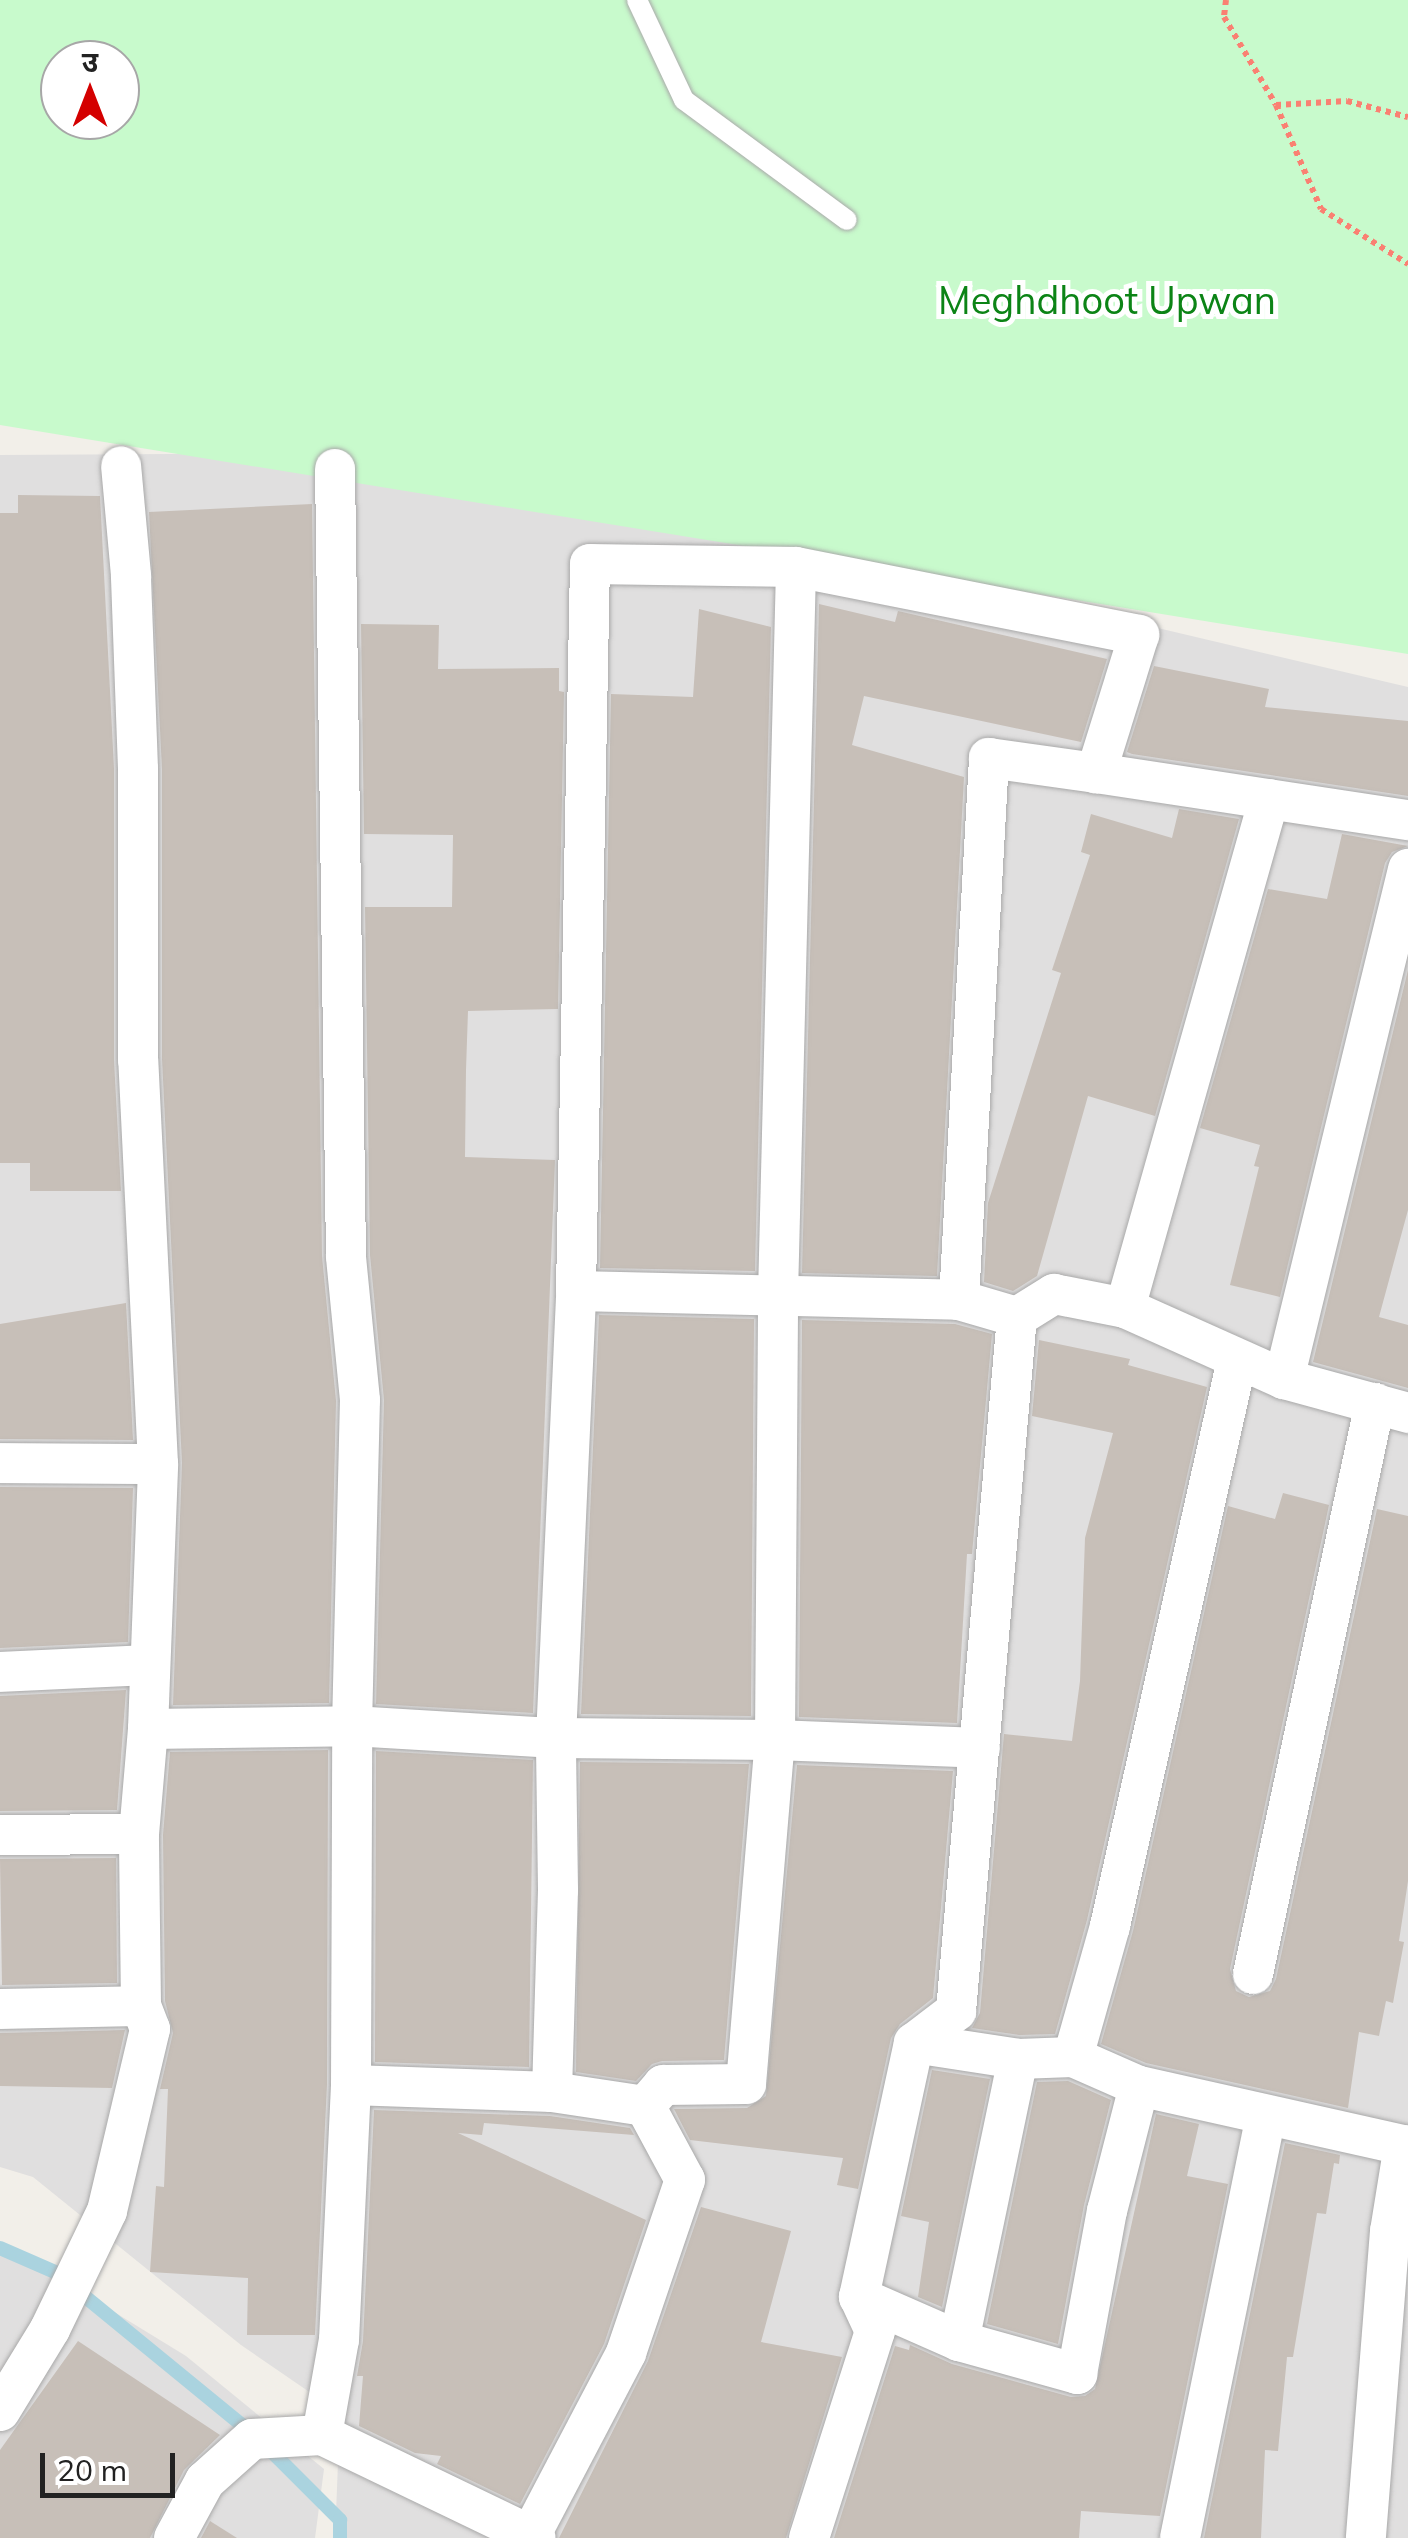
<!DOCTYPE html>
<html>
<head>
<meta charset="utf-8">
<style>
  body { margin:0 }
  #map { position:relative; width:1408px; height:2538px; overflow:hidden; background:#f2efe9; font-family:Mulish,"Noto Sans Devanagari",sans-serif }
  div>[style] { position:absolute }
  .residential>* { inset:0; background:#e0dfdf }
  .park>* { inset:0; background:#c8facc }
  .stream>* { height:14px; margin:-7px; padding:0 7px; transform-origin:7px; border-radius:7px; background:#aad3df }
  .building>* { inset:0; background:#c7bfb8 }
  .path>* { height:6px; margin-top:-3px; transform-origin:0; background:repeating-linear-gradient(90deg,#fa8072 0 5px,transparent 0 10px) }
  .roads { filter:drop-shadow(0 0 2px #a9a9a9) drop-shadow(0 0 2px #a9a9a9) }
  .service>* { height:20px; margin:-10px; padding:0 10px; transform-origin:10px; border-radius:10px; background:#fff }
  .minor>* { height:40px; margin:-20px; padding:0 20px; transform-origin:20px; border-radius:20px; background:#fff }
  span { translate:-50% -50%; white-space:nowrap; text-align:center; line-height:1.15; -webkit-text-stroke:10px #fff; paint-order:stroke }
  .park-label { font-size:38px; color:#0c8416 }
  .north { position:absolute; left:40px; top:40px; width:100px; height:100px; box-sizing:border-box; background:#fff; border:2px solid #a7a7a7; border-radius:50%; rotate:0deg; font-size:28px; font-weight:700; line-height:40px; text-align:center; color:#222 }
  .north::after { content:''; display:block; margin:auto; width:35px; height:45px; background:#d40000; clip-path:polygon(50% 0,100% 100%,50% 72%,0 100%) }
  .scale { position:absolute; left:40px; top:2453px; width:135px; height:45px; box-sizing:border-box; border:5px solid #222; border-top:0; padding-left:12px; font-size:30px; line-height:35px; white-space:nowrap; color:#222; -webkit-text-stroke:8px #fff; paint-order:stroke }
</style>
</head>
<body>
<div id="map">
  <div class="residential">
    <div style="clip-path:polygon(355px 453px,946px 578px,1408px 687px,1408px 2538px,335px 2538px,340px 2413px,241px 2345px,33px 2177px,0 2167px,0 455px)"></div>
    <div style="clip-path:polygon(0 2242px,186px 2356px,324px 2469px,315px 2538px,0 2538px)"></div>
  </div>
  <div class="park">
    <div style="clip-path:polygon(evenodd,0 0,1408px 0,1408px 654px,0 425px,0 0,60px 60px,120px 60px,120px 120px,60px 120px,60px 60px)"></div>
  </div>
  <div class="stream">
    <div style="left:0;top:2248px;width:60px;rotate:23.6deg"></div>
    <div style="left:55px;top:2272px;width:264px;rotate:39.3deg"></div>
    <div style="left:259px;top:2439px;width:115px;rotate:45deg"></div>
    <div style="left:340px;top:2520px;width:18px;rotate:90deg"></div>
  </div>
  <div class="building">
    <div style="clip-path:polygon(18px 495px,100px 496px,114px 769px,114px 1060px,121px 1191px,30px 1191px,30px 1163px,0 1163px,0 513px,18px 513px)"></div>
    <div style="clip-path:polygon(312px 504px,322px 1256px,336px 1401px,329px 1703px,173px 1705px,182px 1463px,162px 1059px,162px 769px,149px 512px)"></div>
    <div style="clip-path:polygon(819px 604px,895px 622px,898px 611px,1107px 659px,1081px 742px,864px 696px,852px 745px,964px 777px,937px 1276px,802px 1273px)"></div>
    <div style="clip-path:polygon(699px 609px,771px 627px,755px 1271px,600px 1268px,611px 694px,693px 697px)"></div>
    <div style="clip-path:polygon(361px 624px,439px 625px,438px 669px,559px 668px,559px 691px,564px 692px,558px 1009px,468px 1011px,466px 1070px,465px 1157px,555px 1160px,533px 1713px,376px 1704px,384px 1400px,370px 1255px,365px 907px,452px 907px,453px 835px,364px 834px)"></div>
    <div style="clip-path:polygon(1154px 666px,1269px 689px,1265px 707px,1408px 721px,1408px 796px,1132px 754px,1127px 752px)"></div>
    <div style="clip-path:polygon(1179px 809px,1239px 819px,1155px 1116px,1088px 1096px,1037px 1276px,1013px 1291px,984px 1282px,988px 1203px,1061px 973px,1052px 970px,1090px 855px,1081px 852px,1091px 814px,1172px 838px)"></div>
    <div style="clip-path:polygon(1342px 834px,1408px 846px,1392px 852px,1385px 863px,1280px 1297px,1230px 1285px,1259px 1167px,1254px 1166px,1260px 1145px,1200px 1128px,1268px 889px,1327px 899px)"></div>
    <div style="clip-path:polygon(1408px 970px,1408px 1210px,1379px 1317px,1408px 1325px,1408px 1388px,1313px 1362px)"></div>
    <div style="clip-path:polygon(126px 1303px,133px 1440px,0 1439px,0 1324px)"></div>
    <div style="clip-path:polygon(599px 1315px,754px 1319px,751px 1716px,581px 1714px)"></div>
    <div style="clip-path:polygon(802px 1320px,955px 1324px,992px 1334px,972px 1554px,967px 1554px,957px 1723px,799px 1717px)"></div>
    <div style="clip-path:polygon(1039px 1340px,1130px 1359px,1128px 1365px,1207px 1387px,1087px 1920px,1055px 2034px,1019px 2035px,972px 2028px,980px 2013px,1004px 1734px,1072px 1741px,1080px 1681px,1085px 1538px,1113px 1433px,1032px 1416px)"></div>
    <div style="clip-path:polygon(0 1487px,133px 1488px,128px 1642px,0 1648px)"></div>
    <div style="clip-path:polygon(1283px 1493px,1329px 1505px,1230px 1969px,1236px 1991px,1249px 1997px,1270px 1991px,1276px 1979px,1377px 1509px,1408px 1516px,1408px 1881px,1399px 1941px,1404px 1942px,1393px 2003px,1386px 2001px,1379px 2036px,1359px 2032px,1348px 2108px,1146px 2063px,1101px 2044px,1133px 1931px,1228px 1506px,1275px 1519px)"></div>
    <div style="clip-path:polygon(126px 1690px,117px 1810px,0 1811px,0 1696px)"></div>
    <div style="clip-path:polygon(328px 1750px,327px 2084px,315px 2335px,247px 2335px,248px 2278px,150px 2272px,156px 2186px,164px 2187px,168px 2089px,160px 2089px,173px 2033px,165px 2001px,163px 1835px,170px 1752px)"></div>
    <div style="clip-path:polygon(376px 1751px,533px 1760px,529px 2067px,375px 2062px)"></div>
    <div style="clip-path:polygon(580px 1762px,749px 1764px,724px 2060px,662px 2061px,652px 2064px,636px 2081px,576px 2072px)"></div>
    <div style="clip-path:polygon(797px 1765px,953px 1771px,933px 1998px,900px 2024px,891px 2038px,858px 2189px,837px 2185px,843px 2158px,690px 2140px,674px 2109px,747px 2108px,766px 2096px)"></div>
    <div style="clip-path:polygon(116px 1858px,117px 1983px,2px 1985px,0 1859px)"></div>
    <div style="clip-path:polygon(125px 2030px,112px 2088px,0 2086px,0 2033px)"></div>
    <div style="clip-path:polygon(932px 2070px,990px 2079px,942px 2307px,918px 2297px,929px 2222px,901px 2216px)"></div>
    <div style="clip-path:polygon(1068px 2081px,1111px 2100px,1084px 2205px,1058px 2344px,987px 2324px,1037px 2082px)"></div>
    <div style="clip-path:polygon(374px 2110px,550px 2116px,630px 2128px,634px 2135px,484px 2123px,482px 2135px,458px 2133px,646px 2220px,604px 2344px,520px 2504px,437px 2464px,441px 2456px,415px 2453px,359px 2426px,363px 2376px,357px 2376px,363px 2341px)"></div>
    <div style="clip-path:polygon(1156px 2114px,1199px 2124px,1187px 2176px,1228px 2184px,1160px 2516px,1081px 2511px,1079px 2538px,834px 2538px,895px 2346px,909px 2350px,910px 2345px,952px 2364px,1071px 2397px,1085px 2396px,1095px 2389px)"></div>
    <div style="clip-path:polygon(1285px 2143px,1340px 2155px,1339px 2164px,1334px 2163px,1326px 2214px,1317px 2213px,1293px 2357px,1287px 2357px,1278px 2451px,1265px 2450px,1261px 2538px,1204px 2538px)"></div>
    <div style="clip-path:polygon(701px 2207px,791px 2231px,761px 2342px,842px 2357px,786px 2538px,559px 2538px,648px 2361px)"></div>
    <div style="clip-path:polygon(78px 2341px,220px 2435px,184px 2470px,150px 2538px,0 2538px,0 2450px)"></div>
    <div style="clip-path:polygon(210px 2521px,237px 2538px,201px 2538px)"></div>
  </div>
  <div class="path">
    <div style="left:1226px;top:0;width:17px;rotate:97deg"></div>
    <div style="left:1224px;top:17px;width:102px;rotate:59.4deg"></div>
    <div style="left:1276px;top:105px;width:113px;rotate:66.6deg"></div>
    <div style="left:1321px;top:209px;width:103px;rotate:32.3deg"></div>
    <div style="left:1276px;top:105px;width:71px;rotate:-3.2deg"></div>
    <div style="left:1347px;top:101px;width:63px;rotate:14.7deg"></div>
  </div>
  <div class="roads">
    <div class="service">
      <div style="left:637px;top:0;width:110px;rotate:64.8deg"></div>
      <div style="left:684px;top:100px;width:202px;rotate:36.4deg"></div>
    </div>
    <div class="minor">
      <div style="left:576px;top:1291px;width:383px;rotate:1.3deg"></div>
      <div style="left:959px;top:1300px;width:60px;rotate:16.3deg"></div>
      <div style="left:1017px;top:1317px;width:44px;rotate:-31.9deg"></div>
      <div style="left:1054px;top:1294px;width:72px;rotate:11.2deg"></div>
      <div style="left:1125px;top:1308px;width:174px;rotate:24.1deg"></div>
      <div style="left:1284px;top:1379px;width:129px;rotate:15.3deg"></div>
      <div style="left:959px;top:1300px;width:543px;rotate:-86.83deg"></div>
      <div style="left:989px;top:758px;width:108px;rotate:8deg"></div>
      <div style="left:1125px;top:1308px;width:529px;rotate:-74.2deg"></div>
      <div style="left:1284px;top:1379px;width:525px;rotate:-76.33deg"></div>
      <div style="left:0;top:1463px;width:158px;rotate:0.4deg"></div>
      <div style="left:0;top:1672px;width:150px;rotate:-2.7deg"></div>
      <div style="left:148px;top:1729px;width:204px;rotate:-0.8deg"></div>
      <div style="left:352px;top:1726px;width:204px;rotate:3.4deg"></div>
      <div style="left:556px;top:1738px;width:219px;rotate:0.5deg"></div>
      <div style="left:775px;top:1740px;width:205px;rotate:2.2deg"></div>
      <div style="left:0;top:1835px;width:139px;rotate:-0.4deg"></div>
      <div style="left:1253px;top:1974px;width:584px;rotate:-77.94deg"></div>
      <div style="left:0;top:2009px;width:141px;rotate:-1.2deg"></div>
      <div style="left:914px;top:2043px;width:105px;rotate:8.7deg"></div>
      <div style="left:1018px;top:2059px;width:55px;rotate:-2.1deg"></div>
      <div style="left:1073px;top:2057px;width:72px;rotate:23.7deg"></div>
      <div style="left:1139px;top:2086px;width:271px;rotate:12.6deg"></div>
      <div style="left:1404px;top:2145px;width:87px;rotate:99.2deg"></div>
      <div style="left:1390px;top:2231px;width:308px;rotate:94.5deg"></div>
      <div style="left:1073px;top:2057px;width:136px;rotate:-74.2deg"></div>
      <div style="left:1110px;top:1926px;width:580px;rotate:-77.35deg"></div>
      <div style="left:351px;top:2085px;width:201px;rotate:2deg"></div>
      <div style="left:552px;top:2092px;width:94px;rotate:8.6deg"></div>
      <div style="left:645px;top:2106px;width:28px;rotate:-49deg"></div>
      <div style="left:663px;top:2085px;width:83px;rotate:-0.7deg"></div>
      <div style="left:746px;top:2084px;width:345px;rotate:-85.2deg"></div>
      <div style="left:775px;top:1740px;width:445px;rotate:-89.6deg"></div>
      <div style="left:778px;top:1295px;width:728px;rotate:-88.58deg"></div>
      <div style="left:552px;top:2092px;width:202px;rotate:-88.3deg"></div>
      <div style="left:558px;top:1890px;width:152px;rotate:-90.8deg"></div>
      <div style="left:556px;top:1738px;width:447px;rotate:-87.4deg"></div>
      <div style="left:576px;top:1291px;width:727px;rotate:-88.9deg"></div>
      <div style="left:590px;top:564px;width:206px;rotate:0.8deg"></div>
      <div style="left:796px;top:567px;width:350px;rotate:11.2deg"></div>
      <div style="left:1139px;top:635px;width:145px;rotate:107.3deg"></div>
      <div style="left:1096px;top:773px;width:316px;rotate:8.6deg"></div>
      <div style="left:859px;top:2297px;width:109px;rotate:23.7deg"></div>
      <div style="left:959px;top:2341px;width:123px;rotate:15.6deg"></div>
      <div style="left:1077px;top:2374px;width:166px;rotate:-79.6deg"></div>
      <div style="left:1107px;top:2211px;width:129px;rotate:-75.6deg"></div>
      <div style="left:959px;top:2341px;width:288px;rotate:-78.2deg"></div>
      <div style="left:0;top:2411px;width:96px;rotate:-58.6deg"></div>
      <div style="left:50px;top:2329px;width:131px;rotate:-64.2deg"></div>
      <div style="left:107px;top:2211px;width:187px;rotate:-76.7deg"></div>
      <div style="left:150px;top:2029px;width:25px;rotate:-111deg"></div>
      <div style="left:141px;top:2006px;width:172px;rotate:-90.7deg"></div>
      <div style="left:139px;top:1834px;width:105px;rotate:-85.1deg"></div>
      <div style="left:148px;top:1729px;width:265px;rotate:-87.8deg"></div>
      <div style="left:158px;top:1464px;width:404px;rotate:-92.8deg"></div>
      <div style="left:138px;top:1060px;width:291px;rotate:-90deg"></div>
      <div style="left:138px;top:769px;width:194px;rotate:-92.1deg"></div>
      <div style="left:131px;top:575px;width:109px;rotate:-95.2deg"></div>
      <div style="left:322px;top:2435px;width:97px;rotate:-79.9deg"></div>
      <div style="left:339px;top:2340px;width:255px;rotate:-87.3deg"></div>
      <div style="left:351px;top:2085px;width:359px;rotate:-89.8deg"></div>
      <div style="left:352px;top:1726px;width:326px;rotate:-88.6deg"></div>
      <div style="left:360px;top:1400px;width:145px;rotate:-95.6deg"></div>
      <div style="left:346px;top:1256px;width:787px;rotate:-90.8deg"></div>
      <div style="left:174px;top:2538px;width:65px;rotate:-61.5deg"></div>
      <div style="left:205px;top:2481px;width:63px;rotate:-41.8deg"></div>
      <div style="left:252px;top:2439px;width:70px;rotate:-3.3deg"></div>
      <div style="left:322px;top:2435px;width:237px;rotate:25.7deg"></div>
      <div style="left:529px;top:2538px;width:209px;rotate:-62.3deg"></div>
      <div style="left:626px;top:2353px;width:183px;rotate:-71.2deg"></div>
      <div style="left:685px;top:2180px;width:84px;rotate:-118.4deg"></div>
      <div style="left:809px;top:2538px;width:217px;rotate:-72.3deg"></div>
      <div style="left:875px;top:2331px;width:38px;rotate:-115deg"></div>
      <div style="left:859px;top:2297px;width:260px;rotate:-77.8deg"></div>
      <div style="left:914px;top:2043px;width:53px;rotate:-37.3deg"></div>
      <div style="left:956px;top:2011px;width:697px;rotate:-84.98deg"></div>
      <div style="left:1180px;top:2538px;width:431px;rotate:-78.5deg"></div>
    </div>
  </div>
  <div class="park-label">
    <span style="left:1107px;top:301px">Meghdhoot Upwan</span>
  </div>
  <div class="north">उ</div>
  <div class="scale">20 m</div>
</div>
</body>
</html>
